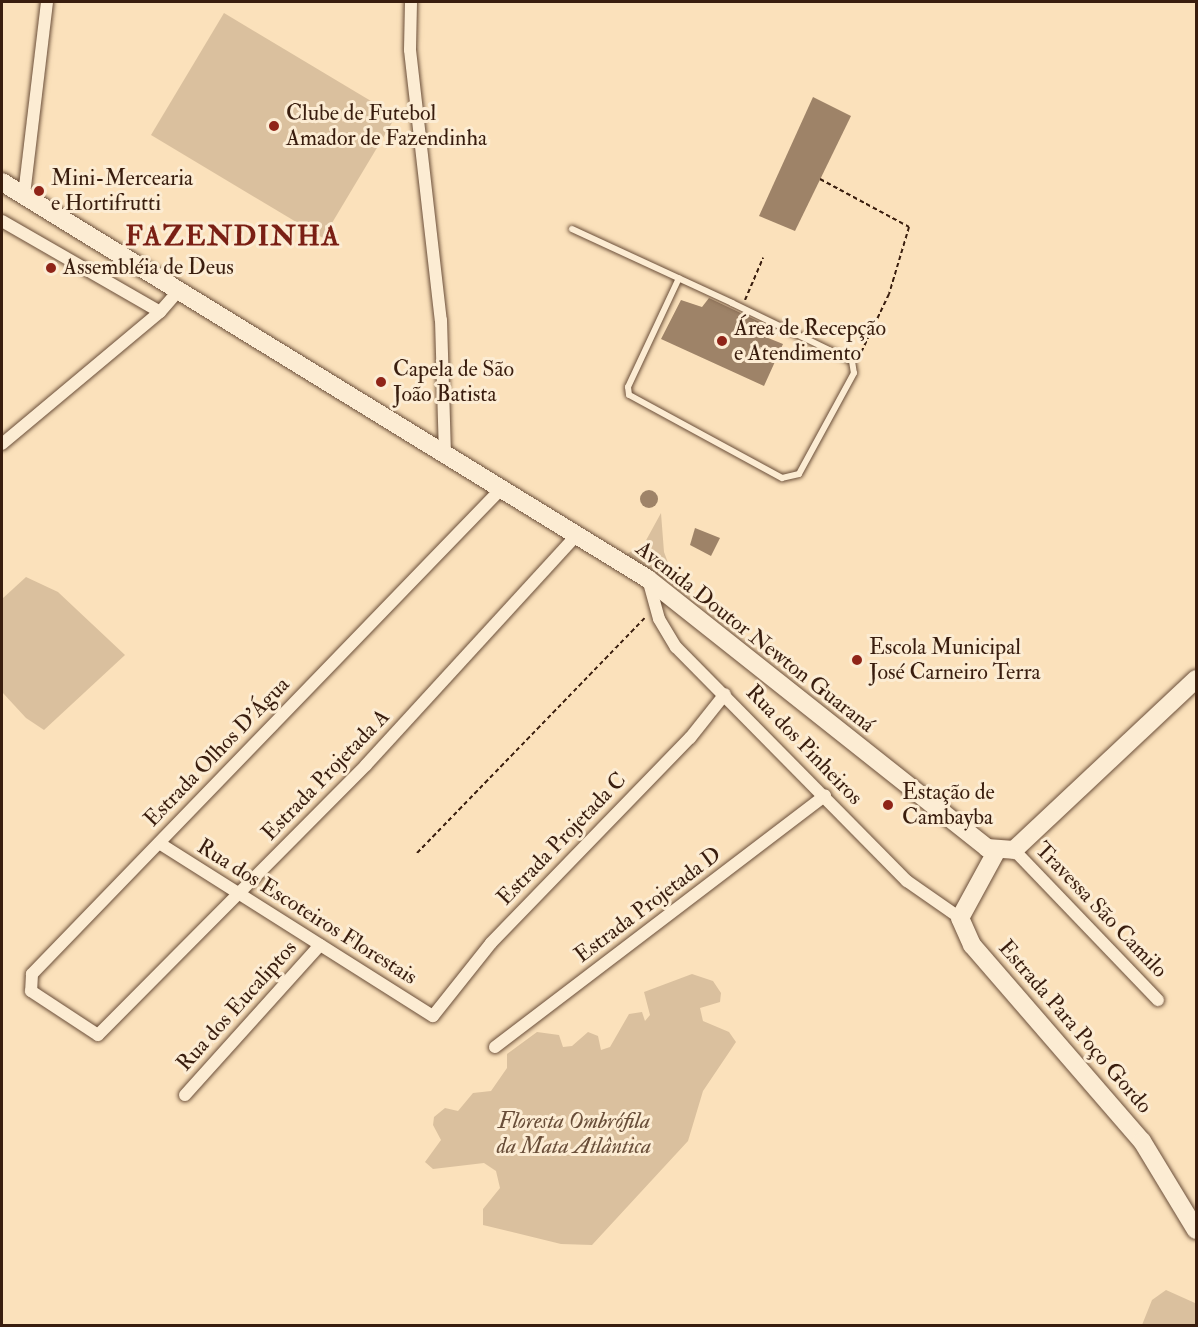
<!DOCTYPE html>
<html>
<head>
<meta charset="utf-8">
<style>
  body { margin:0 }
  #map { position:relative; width:1198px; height:1327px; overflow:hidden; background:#fbe1bb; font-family:"IM FELL Double Pica",serif }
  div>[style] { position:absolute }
  .green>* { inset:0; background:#dac09e }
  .building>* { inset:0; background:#9e8368 }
  .round { border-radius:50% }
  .path>* { height:2px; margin-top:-1px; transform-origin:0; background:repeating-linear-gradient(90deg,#391d0e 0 4.5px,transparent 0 7.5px) }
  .roads { filter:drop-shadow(0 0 2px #6a4e39) drop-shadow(0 0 2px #6a4e39) }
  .service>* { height:6px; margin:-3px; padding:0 3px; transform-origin:3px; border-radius:3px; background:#fcecd3 }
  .minor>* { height:12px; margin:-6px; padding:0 6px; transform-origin:6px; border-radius:6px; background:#fcecd3 }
  .secondary>* { height:18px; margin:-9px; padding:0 9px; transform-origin:9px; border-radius:9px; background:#fcecd3 }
  .dots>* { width:16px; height:16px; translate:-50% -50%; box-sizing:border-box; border:3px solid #fcecd3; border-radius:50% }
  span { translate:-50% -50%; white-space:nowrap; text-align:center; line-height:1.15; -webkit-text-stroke:6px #fcecd3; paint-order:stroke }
  .poi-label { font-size:22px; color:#391d0e }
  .left { translate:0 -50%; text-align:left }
  .street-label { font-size:22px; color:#391d0e }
  .park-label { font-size:22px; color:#694e39; font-style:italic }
  .district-label { font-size:28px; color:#7a1f14; font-weight:700; letter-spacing:1.5px }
  .frame { position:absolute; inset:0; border:3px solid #391d0e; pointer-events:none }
</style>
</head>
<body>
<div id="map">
  <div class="green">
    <div style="clip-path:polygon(224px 13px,396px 116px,323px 238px,151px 135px)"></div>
    <div style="clip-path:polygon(661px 513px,664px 552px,677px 587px,625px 555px,644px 544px)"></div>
    <div style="clip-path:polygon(26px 577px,58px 592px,125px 655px,44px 730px,26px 718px,2px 692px,2px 599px)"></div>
    <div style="clip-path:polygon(692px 974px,713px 981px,721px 993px,720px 1002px,700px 1008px,703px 1021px,729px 1032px,736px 1042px,703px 1091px,688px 1141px,592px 1245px,561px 1244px,483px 1225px,483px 1209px,500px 1188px,496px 1171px,484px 1163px,433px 1169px,425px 1162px,441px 1140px,433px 1125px,434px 1117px,445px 1108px,458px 1111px,473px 1093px,491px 1091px,507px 1068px,507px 1054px,537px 1032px,559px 1035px,563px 1047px,572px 1046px,588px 1032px,598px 1036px,601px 1050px,610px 1047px,629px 1014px,642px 1012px,645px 1021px,650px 1015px,644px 992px)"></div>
    <div style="clip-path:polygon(1166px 1290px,1195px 1303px,1196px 1325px,1142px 1325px,1152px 1300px)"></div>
  </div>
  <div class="building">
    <div style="clip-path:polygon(813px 97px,851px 116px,795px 231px,759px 216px)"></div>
    <div style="clip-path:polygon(709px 298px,766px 325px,761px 335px,783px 344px,764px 386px,661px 339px,681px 300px,702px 307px)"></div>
    <div class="round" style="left:640px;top:490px;width:18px;height:18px"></div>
    <div style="clip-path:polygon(695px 528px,720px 538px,711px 556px,690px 545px)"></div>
  </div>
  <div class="path">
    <div style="left:820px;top:179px;width:101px;rotate:28.3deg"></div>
    <div style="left:909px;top:227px;width:70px;rotate:106.6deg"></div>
    <div style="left:889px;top:294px;width:70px;rotate:115.5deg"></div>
    <div style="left:745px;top:300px;width:46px;rotate:-66.8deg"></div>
    <div style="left:417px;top:853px;width:327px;rotate:-45.9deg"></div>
  </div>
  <div class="roads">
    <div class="service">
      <div style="left:572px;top:229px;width:176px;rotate:24.8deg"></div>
      <div style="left:732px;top:303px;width:133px;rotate:25.8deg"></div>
      <div style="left:852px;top:361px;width:12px;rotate:81deg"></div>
      <div style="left:854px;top:373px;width:115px;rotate:118.6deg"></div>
      <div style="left:799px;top:474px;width:17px;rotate:167deg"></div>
      <div style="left:782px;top:478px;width:174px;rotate:-151.5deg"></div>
      <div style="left:629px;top:395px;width:8px;rotate:-97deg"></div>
      <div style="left:628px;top:387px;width:120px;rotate:-64.9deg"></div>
    </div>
    <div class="minor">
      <div style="left:411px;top:2px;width:48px;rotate:91.2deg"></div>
      <div style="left:410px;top:50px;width:272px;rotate:83.5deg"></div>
      <div style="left:441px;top:320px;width:135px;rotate:88.3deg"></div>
      <div style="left:24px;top:195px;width:194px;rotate:-83.2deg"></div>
      <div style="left:2px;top:221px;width:182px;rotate:29.9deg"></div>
      <div style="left:160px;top:312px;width:29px;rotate:-49deg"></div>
      <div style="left:2px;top:444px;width:206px;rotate:-39.9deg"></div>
      <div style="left:501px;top:489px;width:675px;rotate:134.04deg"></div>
      <div style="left:32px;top:974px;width:17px;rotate:93deg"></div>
      <div style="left:31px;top:991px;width:80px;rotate:33.3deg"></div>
      <div style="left:98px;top:1035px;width:380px;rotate:-45.2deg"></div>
      <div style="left:366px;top:765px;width:312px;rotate:-47.5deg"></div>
      <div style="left:648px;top:579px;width:41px;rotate:74.6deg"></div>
      <div style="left:659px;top:619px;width:33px;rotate:59deg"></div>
      <div style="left:676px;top:647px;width:329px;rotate:45.4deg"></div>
      <div style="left:907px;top:881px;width:65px;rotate:34.9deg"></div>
      <div style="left:159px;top:843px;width:324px;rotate:32.3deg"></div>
      <div style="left:433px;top:1016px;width:93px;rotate:-51.5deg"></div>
      <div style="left:491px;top:943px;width:286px;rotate:-45.9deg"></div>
      <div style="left:690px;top:738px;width:56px;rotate:-51.5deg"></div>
      <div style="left:1014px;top:850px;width:208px;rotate:46.2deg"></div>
      <div style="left:495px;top:1047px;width:415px;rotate:-37.3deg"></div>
      <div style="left:185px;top:1095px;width:202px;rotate:-48deg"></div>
    </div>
    <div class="secondary">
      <div style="left:2px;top:182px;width:758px;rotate:31.57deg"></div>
      <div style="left:648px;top:579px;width:433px;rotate:38.4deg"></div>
      <div style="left:987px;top:848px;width:27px;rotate:4deg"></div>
      <div style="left:1014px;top:850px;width:250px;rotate:-43.2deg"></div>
      <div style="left:996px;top:852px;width:75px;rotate:118.6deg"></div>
      <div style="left:960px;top:918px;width:30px;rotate:66deg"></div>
      <div style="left:972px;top:945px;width:259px;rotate:49.1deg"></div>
      <div style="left:1142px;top:1141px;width:104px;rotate:58.8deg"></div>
    </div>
  </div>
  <div class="dots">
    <div style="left:274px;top:126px;background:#8f2418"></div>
    <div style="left:39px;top:191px;background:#8f2418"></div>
    <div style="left:51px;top:268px;background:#8f2418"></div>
    <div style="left:722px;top:341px;background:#8f2418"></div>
    <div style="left:381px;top:382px;background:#8f2418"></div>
    <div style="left:857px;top:660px;background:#8f2418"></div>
    <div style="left:888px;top:805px;background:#8f2418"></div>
  </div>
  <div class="poi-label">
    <span class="left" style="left:286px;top:126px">Clube de Futebol<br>Amador de Fazendinha</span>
    <span class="left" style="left:51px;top:191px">Mini-Mercearia<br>e Hortifrutti</span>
    <span class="left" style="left:63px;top:268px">Assembléia de Deus</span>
    <span class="left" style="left:734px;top:341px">Área de Recepção<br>e Atendimento</span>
    <span class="left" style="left:393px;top:382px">Capela de São<br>João Batista</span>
    <span class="left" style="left:869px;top:660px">Escola Municipal<br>José Carneiro Terra</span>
    <span class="left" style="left:902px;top:805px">Estação de<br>Cambayba</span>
  </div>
  <div class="street-label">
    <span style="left:755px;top:637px;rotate:38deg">Avenida Doutor Newton Guaraná</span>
    <span style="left:804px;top:745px;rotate:46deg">Rua dos Pinheiros</span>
    <span style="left:217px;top:752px;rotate:-46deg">Estrada Olhos D'Água</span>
    <span style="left:326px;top:775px;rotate:-46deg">Estrada Projetada A</span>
    <span style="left:562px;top:839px;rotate:-46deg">Estrada Projetada C</span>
    <span style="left:648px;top:905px;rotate:-37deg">Estrada Projetada D</span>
    <span style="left:1101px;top:910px;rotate:46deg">Travessa São Camilo</span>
    <span style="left:307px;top:912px;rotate:32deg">Rua dos Escoteiros Florestais</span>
    <span style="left:237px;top:1006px;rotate:-48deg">Rua dos Eucaliptos</span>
    <span style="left:1075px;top:1027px;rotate:49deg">Estrada Para Poço Gordo</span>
  </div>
  <div class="park-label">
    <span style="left:574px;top:1134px">Floresta Ombrófila<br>da Mata Atlântica</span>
  </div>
  <div class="district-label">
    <span style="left:233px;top:237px">FAZENDINHA</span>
  </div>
  <div class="frame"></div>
</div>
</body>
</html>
